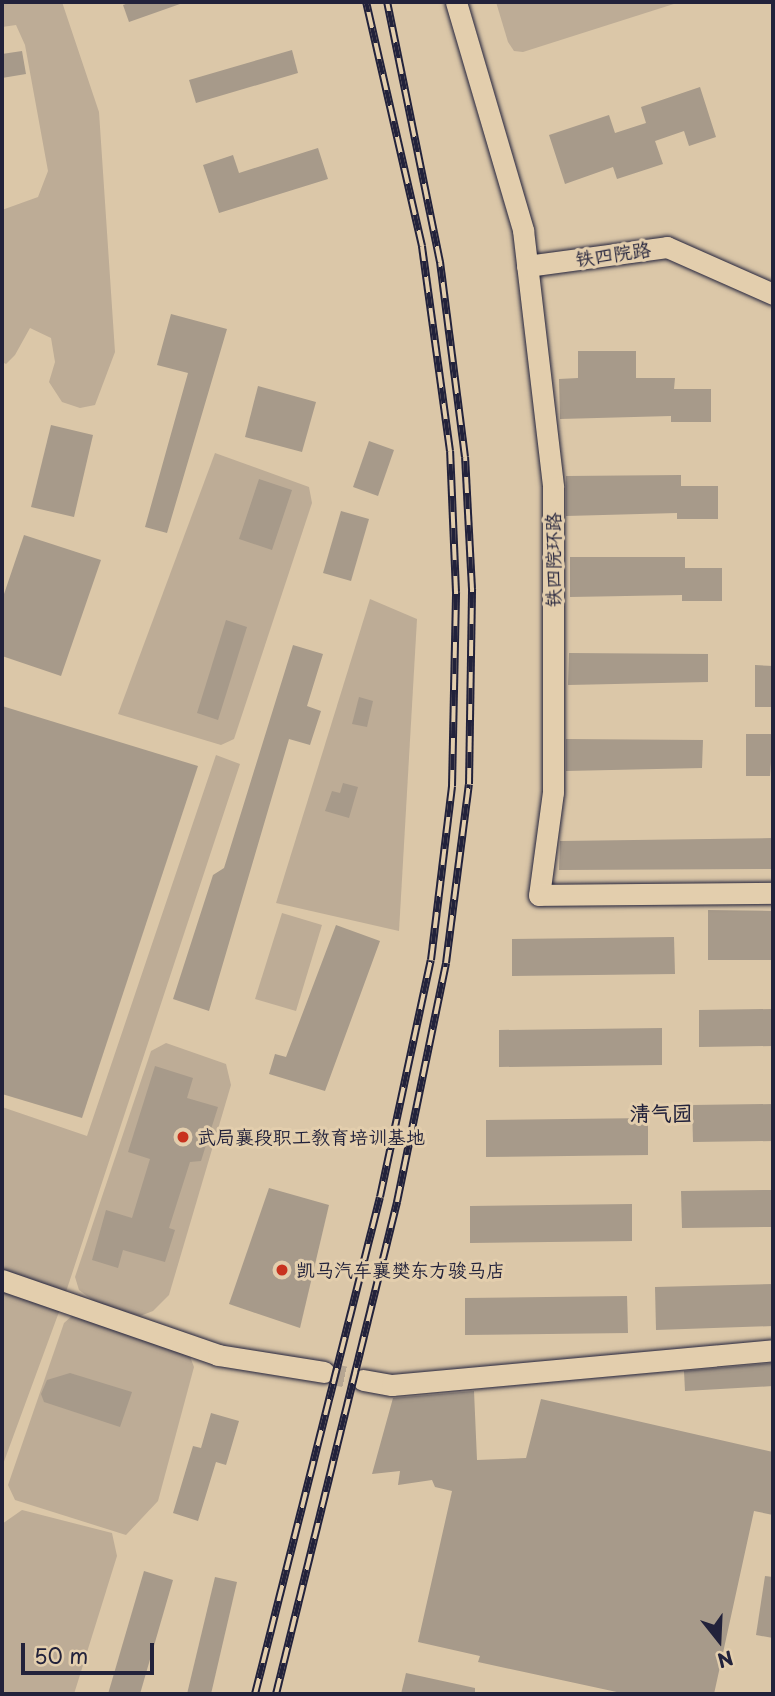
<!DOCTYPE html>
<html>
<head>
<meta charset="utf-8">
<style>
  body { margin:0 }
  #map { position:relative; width:775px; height:1696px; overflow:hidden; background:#dbc7a8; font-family:"Playpen Sans","LXGW WenKai TC",sans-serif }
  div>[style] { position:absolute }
  .green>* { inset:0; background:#bdac96 }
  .building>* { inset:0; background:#a79a8a }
  .minor-tunnel>* { height:21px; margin-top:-10.5px; transform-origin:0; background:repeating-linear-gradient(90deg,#b6a692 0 21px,transparent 0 31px) }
  .roads { filter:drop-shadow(0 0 2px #22223b) drop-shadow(0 0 2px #22223b) }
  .minor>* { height:21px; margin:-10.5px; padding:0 10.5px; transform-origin:10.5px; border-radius:10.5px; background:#e3cead }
  .rail>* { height:8px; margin-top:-4px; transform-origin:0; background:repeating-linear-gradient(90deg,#e3cead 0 16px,#22223b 0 32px); box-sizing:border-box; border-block:2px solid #22223b }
  .dots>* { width:19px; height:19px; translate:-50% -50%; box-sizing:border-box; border:4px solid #e3cead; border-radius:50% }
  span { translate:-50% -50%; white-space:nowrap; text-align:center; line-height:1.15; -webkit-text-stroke:6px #e3cead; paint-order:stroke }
  .street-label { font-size:19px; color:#22223b }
  .poi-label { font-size:19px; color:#22223b }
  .left { translate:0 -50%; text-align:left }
  .neighbourhood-label { font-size:21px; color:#22223b; font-weight:700 }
  .frame { position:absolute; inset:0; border:4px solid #22223b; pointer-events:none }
  .north { position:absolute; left:684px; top:1605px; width:70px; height:70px; -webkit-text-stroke:5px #e3cead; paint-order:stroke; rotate:162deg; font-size:19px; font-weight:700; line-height:28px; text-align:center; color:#22223b }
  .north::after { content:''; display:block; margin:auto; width:24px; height:32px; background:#22223b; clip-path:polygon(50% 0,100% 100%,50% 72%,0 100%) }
  .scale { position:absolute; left:21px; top:1643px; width:133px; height:32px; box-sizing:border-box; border:4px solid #22223b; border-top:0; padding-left:9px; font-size:21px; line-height:24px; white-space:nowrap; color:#22223b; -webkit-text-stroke:5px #e3cead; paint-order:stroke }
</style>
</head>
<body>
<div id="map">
  <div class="green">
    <div style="clip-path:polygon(2px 2px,62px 2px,99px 112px,115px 352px,95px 405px,80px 408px,62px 402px,49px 382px,55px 362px,51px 338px,30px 328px,15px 355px,6px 364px,2px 362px,2px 210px,38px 197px,48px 171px,25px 45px,16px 25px,2px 27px)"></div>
    <div style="clip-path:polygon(496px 2px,680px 2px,523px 52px,514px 51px,508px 42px)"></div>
    <div style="clip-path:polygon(215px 453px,309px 487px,312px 503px,234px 739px,221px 745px,118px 714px)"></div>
    <div style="clip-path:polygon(370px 599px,417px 619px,399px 931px,276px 903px)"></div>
    <div style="clip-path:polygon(216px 755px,240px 764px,63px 1301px,2px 1467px,2px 1107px,87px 1136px)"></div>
    <div style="clip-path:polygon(282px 913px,322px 925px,296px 1011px,255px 999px)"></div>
    <div style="clip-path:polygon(166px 1043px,226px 1064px,231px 1085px,169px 1295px,153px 1311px,140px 1316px,98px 1304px,79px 1290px,75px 1277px,151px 1051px)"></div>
    <div style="clip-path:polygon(73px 1315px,189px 1354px,194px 1367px,158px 1501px,126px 1535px,15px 1500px,8px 1485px,64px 1323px)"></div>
    <div style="clip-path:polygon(22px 1510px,112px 1533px,117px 1556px,74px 1694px,2px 1694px,2px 1524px)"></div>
  </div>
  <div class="building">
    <div style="clip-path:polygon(131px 2px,180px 2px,180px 4px,129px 22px,123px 5px)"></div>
    <div style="clip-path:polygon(292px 50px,298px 73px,196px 103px,189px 80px)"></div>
    <div style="clip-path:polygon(22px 51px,26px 74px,2px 78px,2px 54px)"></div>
    <div style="clip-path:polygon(700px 87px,716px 137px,689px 146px,684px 131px,655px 141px,663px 164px,617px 179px,613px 167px,565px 184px,549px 135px,609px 115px,615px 133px,646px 123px,641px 107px)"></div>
    <div style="clip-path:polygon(318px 148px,328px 179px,219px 213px,203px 165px,233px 155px,239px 173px)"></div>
    <div style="clip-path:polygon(171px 314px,227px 329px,167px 533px,145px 527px,188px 373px,157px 365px)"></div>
    <div style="clip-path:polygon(578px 351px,636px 351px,636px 378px,675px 378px,674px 389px,711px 389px,711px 422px,671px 422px,671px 416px,560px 419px,559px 379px,578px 378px)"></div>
    <div style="clip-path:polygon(258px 386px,316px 402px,302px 452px,245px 437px)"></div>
    <div style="clip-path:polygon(51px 425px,93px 435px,74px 517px,31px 507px)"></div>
    <div style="clip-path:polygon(369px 441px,394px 450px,378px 496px,353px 487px)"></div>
    <div style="clip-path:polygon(681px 475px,681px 486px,718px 486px,718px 519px,677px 519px,677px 513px,566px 516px,566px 476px)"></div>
    <div style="clip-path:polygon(259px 479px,292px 490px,272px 550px,239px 539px)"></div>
    <div style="clip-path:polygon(341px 511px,369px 519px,351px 581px,323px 573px)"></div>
    <div style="clip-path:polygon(24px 535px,101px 560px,61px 676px,2px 656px,2px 600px)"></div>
    <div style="clip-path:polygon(570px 557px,685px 557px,685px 568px,722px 568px,722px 601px,682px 601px,682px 595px,570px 597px)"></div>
    <div style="clip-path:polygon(226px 620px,247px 627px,218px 720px,197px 713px)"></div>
    <div style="clip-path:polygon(293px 645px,323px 654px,307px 706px,321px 711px,310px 745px,289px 739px,209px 1011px,173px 999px,213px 875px,224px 868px)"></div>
    <div style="clip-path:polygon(569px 653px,708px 654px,708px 682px,568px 685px)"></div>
    <div style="clip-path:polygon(755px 665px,773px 666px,773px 707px,755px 707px)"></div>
    <div style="clip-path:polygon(359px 697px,373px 701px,367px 727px,352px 724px)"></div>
    <div style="clip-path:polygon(2px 706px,198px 766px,82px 1118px,2px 1094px)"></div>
    <div style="clip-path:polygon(746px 734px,773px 734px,770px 776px,746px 776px)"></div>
    <div style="clip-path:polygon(566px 739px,703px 740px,702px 768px,566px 771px)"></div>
    <div style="clip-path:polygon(343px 783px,358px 787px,349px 818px,325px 811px,332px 791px,340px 793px)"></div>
    <div style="clip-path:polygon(773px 838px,773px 869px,559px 870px,560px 841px)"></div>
    <div style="clip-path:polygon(708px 910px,773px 911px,773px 960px,708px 960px)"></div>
    <div style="clip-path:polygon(336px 925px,380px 941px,325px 1091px,269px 1074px,275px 1054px,286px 1057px)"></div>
    <div style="clip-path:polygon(674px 937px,675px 974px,512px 976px,512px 939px)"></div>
    <div style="clip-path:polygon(773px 1009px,773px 1046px,699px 1047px,699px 1010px)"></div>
    <div style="clip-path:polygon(662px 1028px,662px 1065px,499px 1067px,499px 1030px)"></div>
    <div style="clip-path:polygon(155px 1066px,193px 1078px,187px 1098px,218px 1107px,201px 1161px,190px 1162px,169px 1228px,175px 1230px,165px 1262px,123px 1250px,118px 1268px,92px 1260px,106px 1210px,132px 1218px,150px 1159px,128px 1152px)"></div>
    <div style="clip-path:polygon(773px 1104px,773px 1141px,693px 1142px,692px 1105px)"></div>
    <div style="clip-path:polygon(648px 1118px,648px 1155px,486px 1157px,486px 1120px)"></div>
    <div style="clip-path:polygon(269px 1188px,329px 1205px,300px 1328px,229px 1304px)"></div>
    <div style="clip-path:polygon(773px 1190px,773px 1227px,682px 1228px,681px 1191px)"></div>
    <div style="clip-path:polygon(632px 1204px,632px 1241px,470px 1243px,470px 1206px)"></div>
    <div style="clip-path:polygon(773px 1284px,773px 1326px,656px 1330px,655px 1287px)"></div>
    <div style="clip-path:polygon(627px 1296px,628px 1333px,465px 1335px,465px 1298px)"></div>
    <div style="clip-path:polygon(773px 1363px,773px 1386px,685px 1391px,684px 1371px)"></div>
    <div style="clip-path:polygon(70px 1373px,132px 1392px,120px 1427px,44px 1402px,41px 1394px,47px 1380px)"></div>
    <div style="clip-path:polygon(474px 1391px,477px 1460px,526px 1458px,541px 1399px,773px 1452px,773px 1515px,754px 1511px,714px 1694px,626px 1694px,478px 1662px,480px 1656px,418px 1642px,452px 1491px,435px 1487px,432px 1480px,398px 1485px,400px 1471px,372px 1474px,393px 1398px)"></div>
    <div style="clip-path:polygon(211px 1413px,239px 1421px,226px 1465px,216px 1462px,198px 1521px,173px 1513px,193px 1446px,201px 1448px)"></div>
    <div style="clip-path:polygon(144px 1571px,173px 1580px,140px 1694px,108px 1694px)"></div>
    <div style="clip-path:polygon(765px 1576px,773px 1577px,773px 1638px,756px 1635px)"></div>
    <div style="clip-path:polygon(215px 1577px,237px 1582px,211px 1694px,187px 1694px)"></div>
    <div style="clip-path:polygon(406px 1673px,475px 1688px,475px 1694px,401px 1694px)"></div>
  </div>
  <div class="minor-tunnel">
    <div style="left:324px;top:1372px;width:40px;rotate:12deg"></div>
  </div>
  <div class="roads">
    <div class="minor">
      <div style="left:456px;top:2px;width:238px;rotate:73.6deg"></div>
      <div style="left:523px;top:230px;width:259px;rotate:83.3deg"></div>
      <div style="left:553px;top:487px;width:305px;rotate:90deg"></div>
      <div style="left:553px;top:792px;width:104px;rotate:97.7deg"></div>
      <div style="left:539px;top:895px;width:234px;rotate:-0.5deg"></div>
      <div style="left:527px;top:266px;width:141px;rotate:-7.7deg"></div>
      <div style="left:667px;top:247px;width:116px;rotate:23.9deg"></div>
      <div style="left:2px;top:1280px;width:229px;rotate:19.1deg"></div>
      <div style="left:218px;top:1355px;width:107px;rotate:9.1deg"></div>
      <div style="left:363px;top:1380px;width:29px;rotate:10deg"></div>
      <div style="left:392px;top:1385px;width:383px;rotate:-5.2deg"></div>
    </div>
  </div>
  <div class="rail">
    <div style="left:255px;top:1694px;width:512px;rotate:-75.88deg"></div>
    <div style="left:380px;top:1197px;width:242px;rotate:-77.9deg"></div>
    <div style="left:431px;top:960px;width:175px;rotate:-83.1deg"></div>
    <div style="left:452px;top:786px;width:194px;rotate:-88.8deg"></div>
    <div style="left:456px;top:592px;width:141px;rotate:-92.4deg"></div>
    <div style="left:450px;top:451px;width:207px;rotate:-97.8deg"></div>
    <div style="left:422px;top:246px;width:250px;rotate:-102.9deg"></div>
    <div style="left:276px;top:1694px;width:507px;rotate:-76.18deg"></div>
    <div style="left:397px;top:1202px;width:244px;rotate:-78.4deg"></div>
    <div style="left:446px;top:963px;width:180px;rotate:-82.7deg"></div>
    <div style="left:469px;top:784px;width:195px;rotate:-89.1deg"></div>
    <div style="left:472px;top:589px;width:132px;rotate:-93deg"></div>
    <div style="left:465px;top:457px;width:197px;rotate:-97.3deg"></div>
    <div style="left:440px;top:262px;width:265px;rotate:-101.5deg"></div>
  </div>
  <div class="dots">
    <div style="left:183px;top:1137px;background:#c8321e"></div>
    <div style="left:282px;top:1270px;background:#c8321e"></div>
  </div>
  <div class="street-label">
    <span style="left:613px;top:254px;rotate:-8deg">铁四院路</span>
    <span style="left:553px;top:560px;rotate:-90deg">铁四院环路</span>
  </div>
  <div class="poi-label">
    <span class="left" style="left:197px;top:1137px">武局襄段职工教育培训基地</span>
    <span class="left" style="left:296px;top:1270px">凯马汽车襄樊东方骏马店</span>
  </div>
  <div class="neighbourhood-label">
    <span style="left:661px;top:1112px">清气园</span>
  </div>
  <div class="frame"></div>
  <div class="north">N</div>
  <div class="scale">50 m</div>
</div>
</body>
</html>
